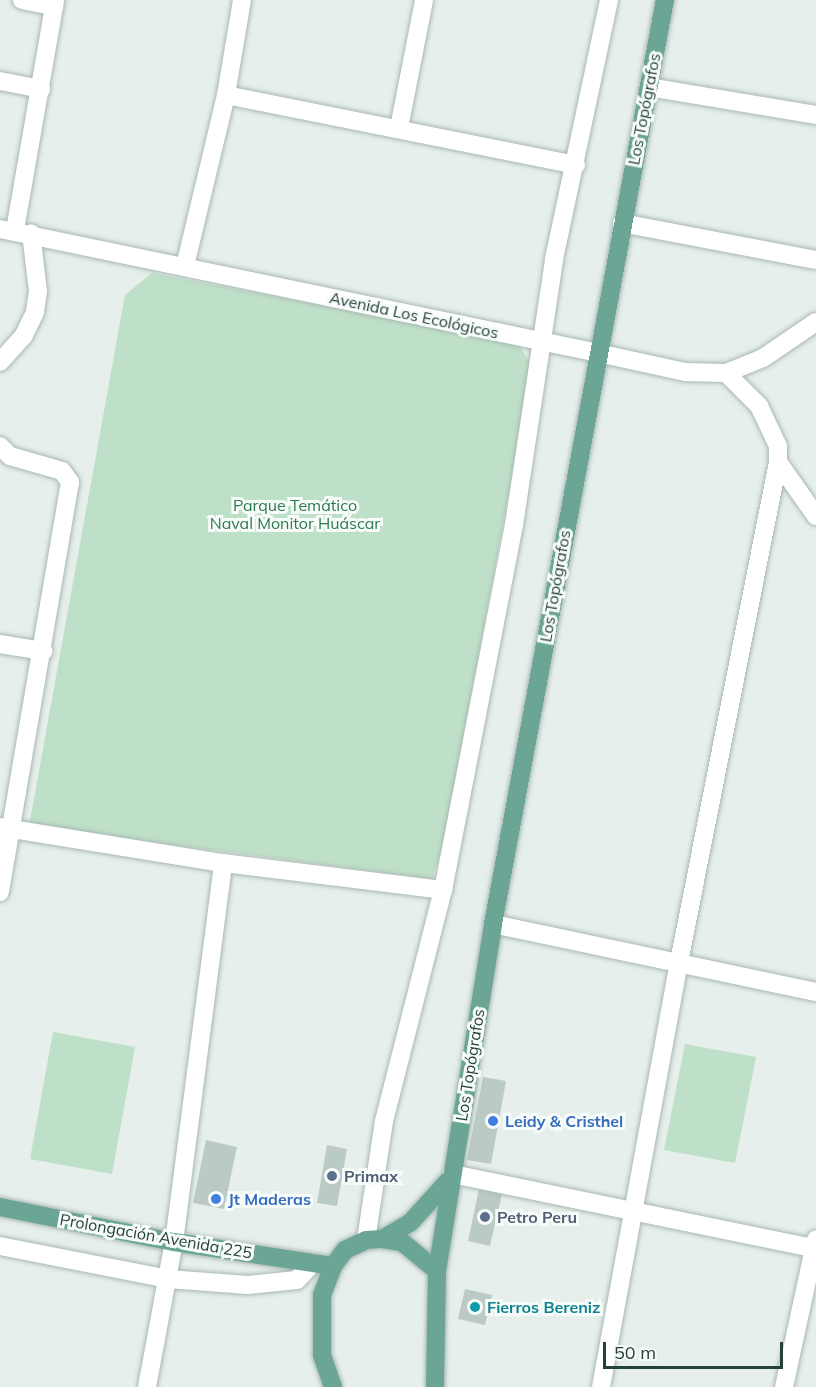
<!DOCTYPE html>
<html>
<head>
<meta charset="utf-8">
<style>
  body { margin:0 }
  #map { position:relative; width:816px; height:1387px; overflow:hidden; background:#e6efeb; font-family:Mulish,sans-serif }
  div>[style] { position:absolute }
  .green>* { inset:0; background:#bfe0c8 }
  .building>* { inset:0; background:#bbcac4 }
  .roads { filter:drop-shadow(0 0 2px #a8b8b2) drop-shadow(0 0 2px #a8b8b2) }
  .minor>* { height:18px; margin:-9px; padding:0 9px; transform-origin:9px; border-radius:9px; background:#fff }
  .secondary>* { height:18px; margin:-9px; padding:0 9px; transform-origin:9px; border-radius:9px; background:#fff }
  .primary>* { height:18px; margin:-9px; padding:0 9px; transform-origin:9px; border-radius:9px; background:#6aa596 }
  .dots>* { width:16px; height:16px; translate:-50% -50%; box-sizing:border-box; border:3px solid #f7fbf9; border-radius:50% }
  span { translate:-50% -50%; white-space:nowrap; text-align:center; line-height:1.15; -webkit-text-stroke:6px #f7fbf9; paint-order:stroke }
  .street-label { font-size:16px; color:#24423a }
  .park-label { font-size:16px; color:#2d7a4b }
  .shop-label { font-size:16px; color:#366cbe; font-weight:700 }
  .left { translate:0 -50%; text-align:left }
  .service-label { font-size:16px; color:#4e5e75; font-weight:700 }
  .culture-label { font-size:16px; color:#0d838f; font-weight:700 }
  .scale { position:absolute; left:603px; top:1342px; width:180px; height:27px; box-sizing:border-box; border:3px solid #24423a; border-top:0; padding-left:8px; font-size:18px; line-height:21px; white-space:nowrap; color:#24423a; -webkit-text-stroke:4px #f7fbf9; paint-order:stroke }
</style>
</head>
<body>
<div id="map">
  <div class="green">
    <div style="clip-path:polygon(152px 273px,518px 343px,532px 367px,444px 842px,432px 879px,29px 826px,125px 295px)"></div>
    <div style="clip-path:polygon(53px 1032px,135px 1047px,112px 1174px,30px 1159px)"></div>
    <div style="clip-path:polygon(685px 1044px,756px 1057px,735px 1163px,664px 1150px)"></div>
  </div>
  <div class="building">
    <div style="clip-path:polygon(483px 1077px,506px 1081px,491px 1164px,467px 1160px)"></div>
    <div style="clip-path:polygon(206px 1140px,237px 1147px,224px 1209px,193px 1203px)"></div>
    <div style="clip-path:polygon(327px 1145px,347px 1149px,337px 1206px,317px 1203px)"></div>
    <div style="clip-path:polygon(479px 1189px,502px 1194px,490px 1246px,468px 1241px)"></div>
    <div style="clip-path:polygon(465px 1289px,492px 1295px,485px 1325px,458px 1319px)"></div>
  </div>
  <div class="roads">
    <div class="minor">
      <div style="left:22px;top:0;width:33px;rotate:11deg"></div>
      <div style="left:0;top:81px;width:42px;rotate:11deg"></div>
      <div style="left:649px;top:87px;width:169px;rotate:9.5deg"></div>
      <div style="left:226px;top:95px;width:357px;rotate:11.3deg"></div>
      <div style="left:399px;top:128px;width:130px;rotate:-78.9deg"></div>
      <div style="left:622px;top:223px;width:197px;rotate:10.8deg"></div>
      <div style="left:0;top:229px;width:611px;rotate:11.71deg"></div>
      <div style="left:15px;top:230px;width:233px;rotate:-80.1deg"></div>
      <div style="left:185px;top:266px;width:176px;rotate:-76.5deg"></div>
      <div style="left:226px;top:95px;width:96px;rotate:-80.4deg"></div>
      <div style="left:0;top:362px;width:36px;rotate:-48deg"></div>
      <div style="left:24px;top:335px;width:25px;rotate:-64deg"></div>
      <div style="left:35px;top:312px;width:21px;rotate:-82deg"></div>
      <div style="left:38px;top:291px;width:58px;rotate:-96.9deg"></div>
      <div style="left:726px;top:373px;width:47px;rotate:45deg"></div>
      <div style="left:759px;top:406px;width:44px;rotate:64.6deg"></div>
      <div style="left:778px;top:446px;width:16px;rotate:90deg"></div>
      <div style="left:778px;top:462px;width:66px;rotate:54.9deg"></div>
      <div style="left:0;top:446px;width:14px;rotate:45deg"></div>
      <div style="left:10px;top:456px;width:54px;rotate:16.1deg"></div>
      <div style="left:62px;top:471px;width:14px;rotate:54deg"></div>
      <div style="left:70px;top:482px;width:416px;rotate:99.7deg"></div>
      <div style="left:0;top:644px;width:44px;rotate:9.2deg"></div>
      <div style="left:0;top:827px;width:226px;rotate:9.2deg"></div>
      <div style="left:223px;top:863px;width:222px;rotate:7deg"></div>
      <div style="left:493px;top:924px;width:330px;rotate:11.9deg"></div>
      <div style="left:452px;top:1174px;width:372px;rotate:11.6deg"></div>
      <div style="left:366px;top:1240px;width:120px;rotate:-81.4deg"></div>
      <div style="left:384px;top:1121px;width:238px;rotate:-75.7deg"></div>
      <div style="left:443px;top:890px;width:372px;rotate:-79deg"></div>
      <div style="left:514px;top:525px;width:269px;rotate:-81.4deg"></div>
      <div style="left:554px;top:259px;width:265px;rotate:-78deg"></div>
      <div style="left:0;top:1246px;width:171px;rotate:11.1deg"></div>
      <div style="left:168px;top:1279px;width:80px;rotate:4.3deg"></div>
      <div style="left:248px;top:1285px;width:49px;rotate:-5.8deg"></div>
      <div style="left:297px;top:1280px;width:23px;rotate:-47deg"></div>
      <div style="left:147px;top:1387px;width:147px;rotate:-79.5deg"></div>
      <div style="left:174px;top:1242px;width:382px;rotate:-82.6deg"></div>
      <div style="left:601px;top:1387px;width:432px;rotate:-79.6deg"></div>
      <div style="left:679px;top:962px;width:510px;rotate:-78.8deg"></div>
      <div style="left:784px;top:1387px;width:151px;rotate:-77.8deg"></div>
    </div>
    <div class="secondary">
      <div style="left:598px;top:353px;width:89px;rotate:12.3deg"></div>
      <div style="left:685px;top:372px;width:41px;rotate:1.4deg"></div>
      <div style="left:726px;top:373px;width:40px;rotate:-22deg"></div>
      <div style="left:763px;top:358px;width:64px;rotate:-34.2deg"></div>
    </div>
    <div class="primary">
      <div style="left:0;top:1207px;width:177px;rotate:11.4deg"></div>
      <div style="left:174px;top:1242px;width:161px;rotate:8.6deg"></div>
      <div style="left:382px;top:1239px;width:32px;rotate:-30deg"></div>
      <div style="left:410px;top:1223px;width:57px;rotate:-47.9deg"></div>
      <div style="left:437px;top:1271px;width:351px;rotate:-80.8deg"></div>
      <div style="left:493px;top:924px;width:940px;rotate:-79.46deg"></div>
      <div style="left:333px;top:1387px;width:34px;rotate:-109deg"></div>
      <div style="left:322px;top:1355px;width:60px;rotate:-90deg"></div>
      <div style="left:322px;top:1295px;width:31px;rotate:-69deg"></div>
      <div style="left:333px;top:1266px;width:20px;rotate:-53deg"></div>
      <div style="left:345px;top:1250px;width:23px;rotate:-25deg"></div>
      <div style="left:366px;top:1240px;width:16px;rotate:-4deg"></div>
      <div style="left:382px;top:1239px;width:20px;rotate:9deg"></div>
      <div style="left:402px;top:1242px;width:45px;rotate:39.6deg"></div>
      <div style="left:437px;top:1271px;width:116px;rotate:91deg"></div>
    </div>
  </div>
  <div class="dots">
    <div style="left:493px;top:1121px;background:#3f7fe0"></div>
    <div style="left:332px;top:1176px;background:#5c6f8a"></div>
    <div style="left:216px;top:1199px;background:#3f7fe0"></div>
    <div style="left:485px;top:1217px;background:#5c6f8a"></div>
    <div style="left:475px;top:1307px;background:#0f9aa8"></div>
  </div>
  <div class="street-label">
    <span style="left:644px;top:109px;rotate:-79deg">Los Topógrafos</span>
    <span style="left:414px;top:315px;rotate:12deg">Avenida Los Ecológicos</span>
    <span style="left:555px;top:586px;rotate:-80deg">Los Topógrafos</span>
    <span style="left:470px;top:1065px;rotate:-81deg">Los Topógrafos</span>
    <span style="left:156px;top:1236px;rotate:10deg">Prolongación Avenida 225</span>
  </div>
  <div class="park-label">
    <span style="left:295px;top:514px">Parque Temático<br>Naval Monitor Huáscar</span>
  </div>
  <div class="shop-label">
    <span class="left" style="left:505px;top:1121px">Leidy &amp; Cristhel</span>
    <span class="left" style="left:228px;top:1199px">Jt Maderas</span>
  </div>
  <div class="service-label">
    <span class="left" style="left:344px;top:1176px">Primax</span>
    <span class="left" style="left:497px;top:1217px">Petro Peru</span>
  </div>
  <div class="culture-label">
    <span class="left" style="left:487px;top:1307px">Fierros Bereniz</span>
  </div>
  <div class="scale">50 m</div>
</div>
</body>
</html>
